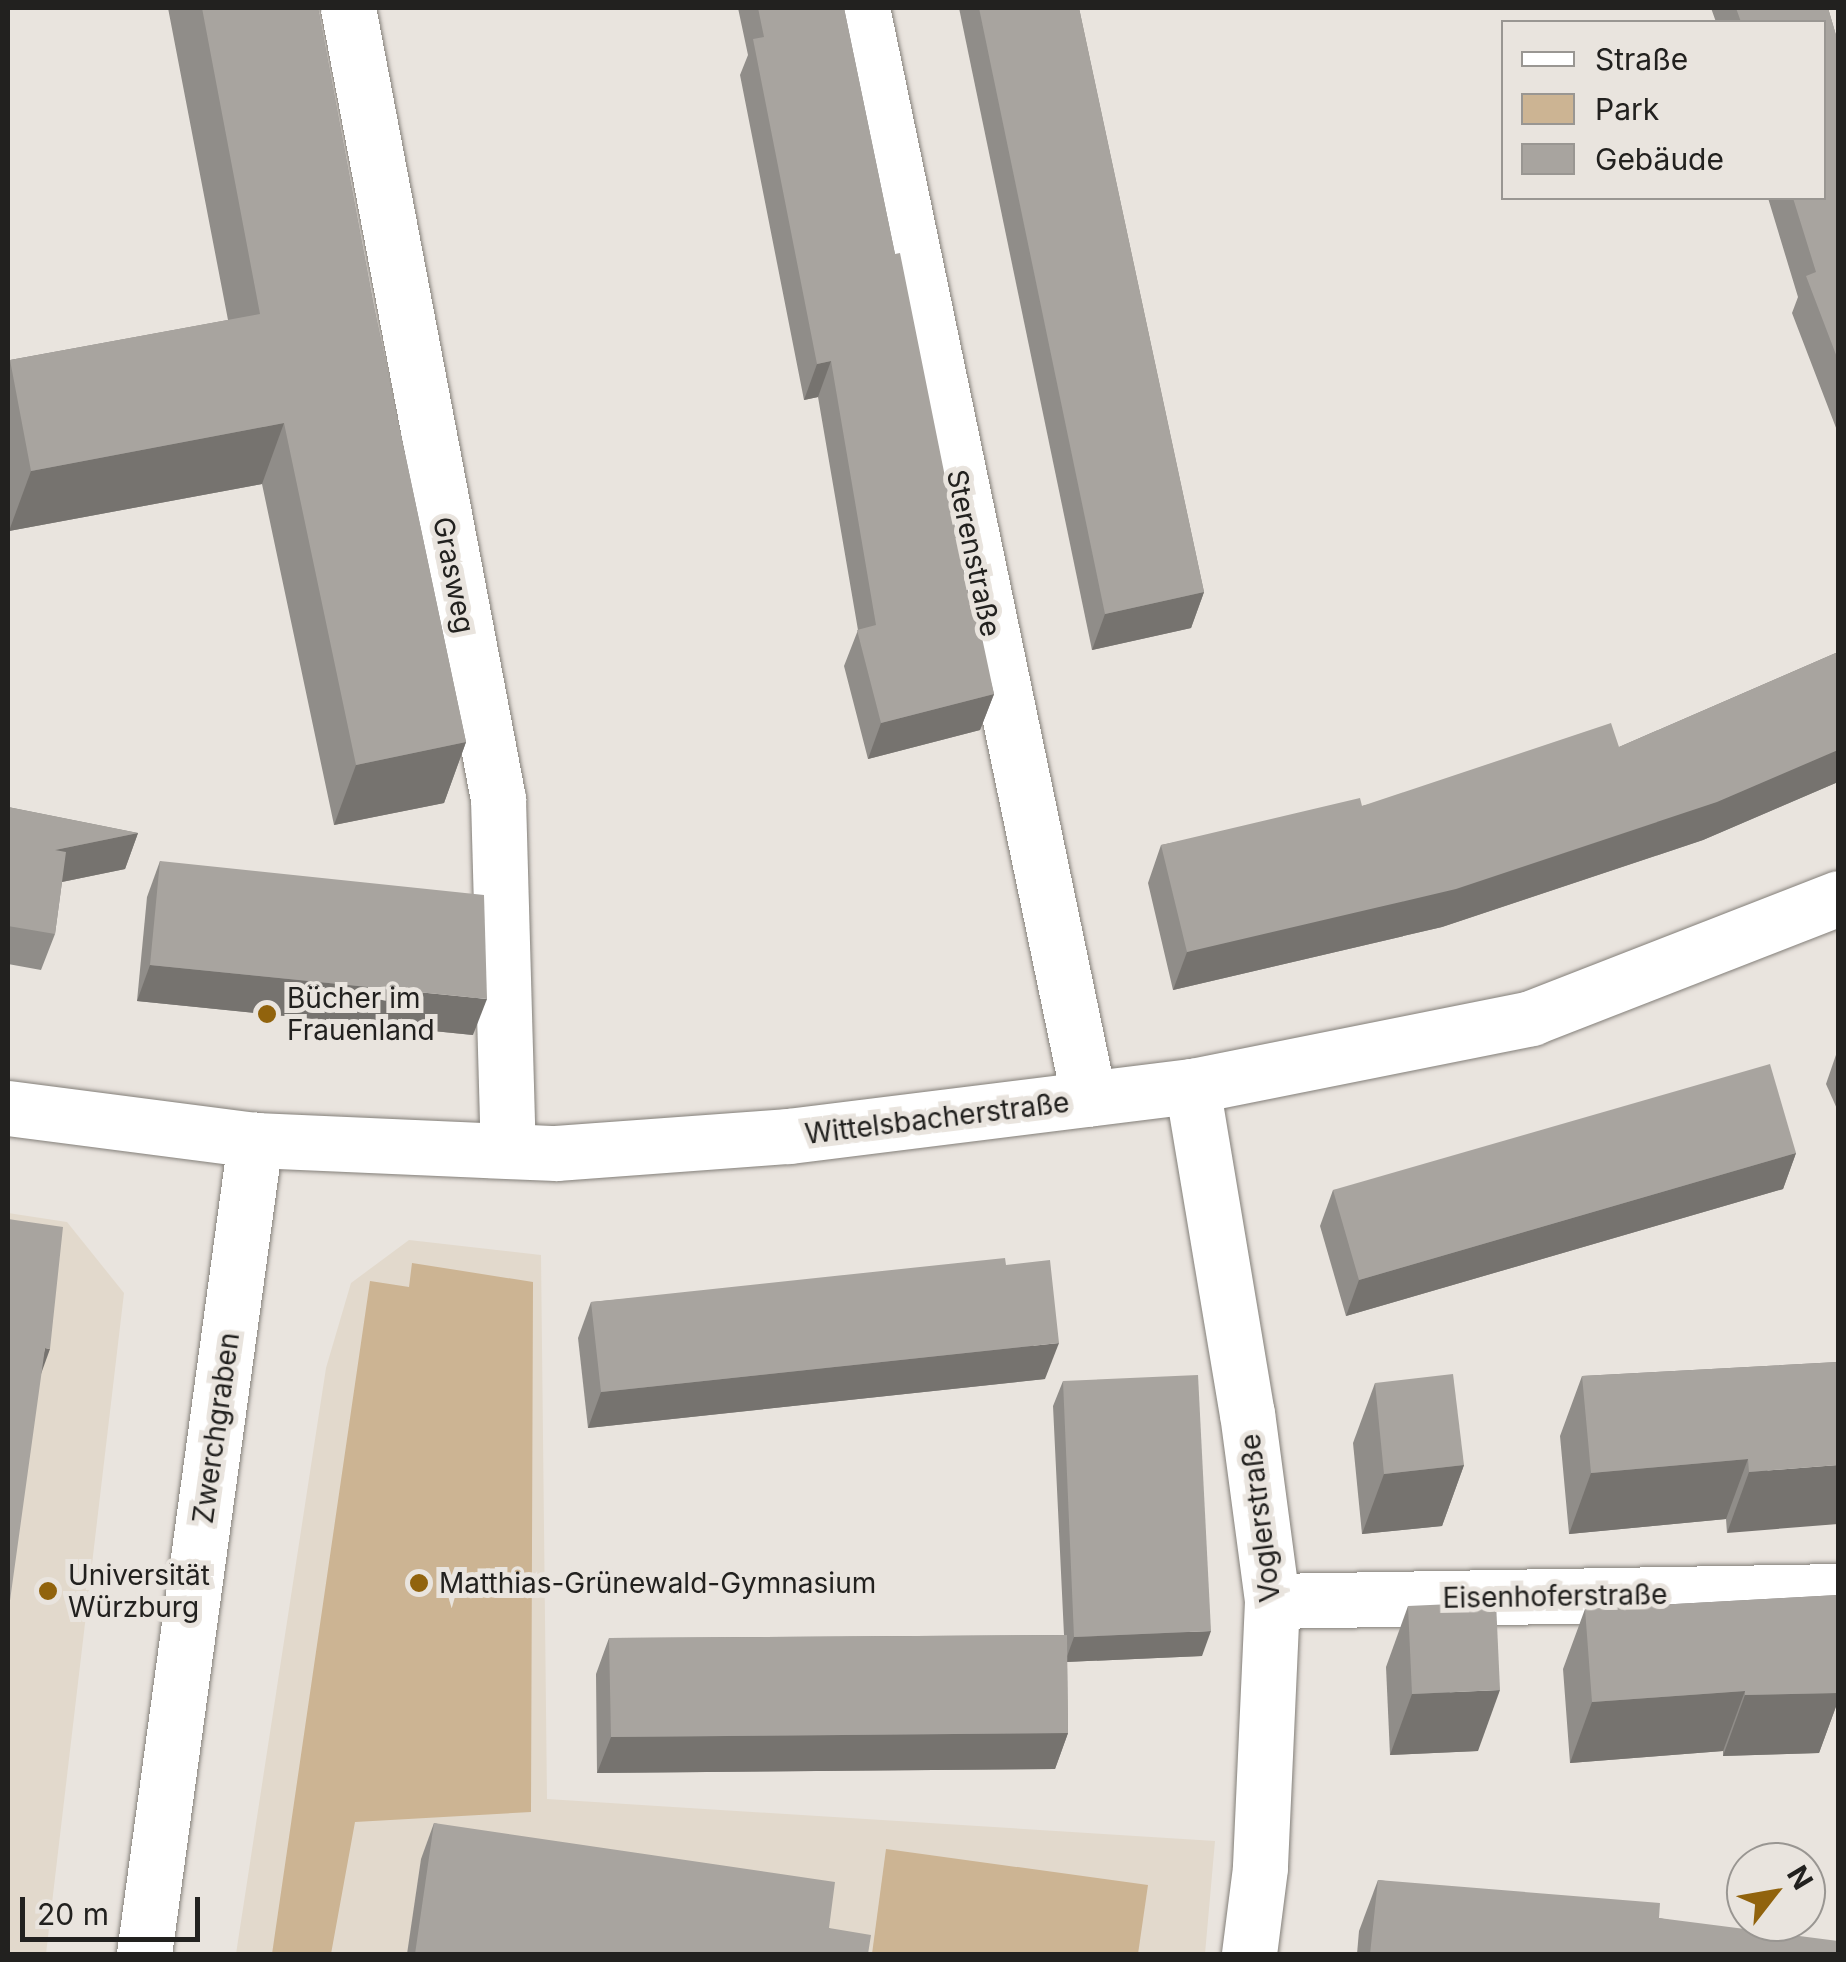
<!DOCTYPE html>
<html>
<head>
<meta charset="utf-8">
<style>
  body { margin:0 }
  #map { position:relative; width:1846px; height:1962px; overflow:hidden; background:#e9e4de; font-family:Inter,sans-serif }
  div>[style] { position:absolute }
  .built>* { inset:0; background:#e2d9cc }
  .green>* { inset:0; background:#ccb493 }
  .roads { filter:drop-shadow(0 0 2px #837f79) drop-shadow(0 0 2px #837f79) }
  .minor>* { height:55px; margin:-27.5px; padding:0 27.5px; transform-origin:27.5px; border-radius:27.5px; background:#fff }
  .tertiary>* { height:55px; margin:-27.5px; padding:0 27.5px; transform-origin:27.5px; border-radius:27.5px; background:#fff }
  .wall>* { inset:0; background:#908d89 }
  .shaded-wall>* { inset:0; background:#76736f }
  .building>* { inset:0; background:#a8a49f }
  .dots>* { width:28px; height:28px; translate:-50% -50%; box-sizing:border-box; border:5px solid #e9e4de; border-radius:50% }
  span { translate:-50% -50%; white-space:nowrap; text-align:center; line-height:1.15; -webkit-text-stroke:10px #e9e4de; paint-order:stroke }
  .street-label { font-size:28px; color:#22211f }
  .poi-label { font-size:28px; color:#22211f }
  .left { translate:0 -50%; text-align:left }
  .frame { position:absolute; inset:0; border:10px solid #22211f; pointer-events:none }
  .legend { position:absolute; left:1501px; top:20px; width:325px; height:180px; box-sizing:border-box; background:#e9e4de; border:2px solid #999692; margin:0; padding:12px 18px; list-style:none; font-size:30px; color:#22211f }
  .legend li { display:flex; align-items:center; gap:20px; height:50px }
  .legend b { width:50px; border:2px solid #999692 }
  .north { position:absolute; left:1726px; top:1842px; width:100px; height:100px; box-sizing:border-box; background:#e9e4de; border:2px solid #999692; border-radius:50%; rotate:59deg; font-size:28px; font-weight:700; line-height:40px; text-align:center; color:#22211f }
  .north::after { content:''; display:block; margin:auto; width:35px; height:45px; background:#91630d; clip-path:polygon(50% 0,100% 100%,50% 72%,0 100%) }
  .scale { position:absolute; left:20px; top:1897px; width:180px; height:45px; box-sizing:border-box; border:5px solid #22211f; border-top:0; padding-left:12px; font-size:30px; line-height:35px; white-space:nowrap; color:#22211f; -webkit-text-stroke:8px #e9e4de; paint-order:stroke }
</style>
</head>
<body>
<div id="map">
  <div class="built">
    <div style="clip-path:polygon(8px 1213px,67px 1222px,124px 1293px,46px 1954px,8px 1954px)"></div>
    <div style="clip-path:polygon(409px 1240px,541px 1255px,547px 1799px,1215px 1841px,1205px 1954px,236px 1954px,326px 1368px,351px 1283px)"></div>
  </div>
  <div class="green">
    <div style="clip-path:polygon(412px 1263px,533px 1282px,531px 1812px,355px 1822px,331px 1954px,272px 1954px,370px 1281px,409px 1287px)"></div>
    <div style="clip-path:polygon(886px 1849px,1148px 1885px,1138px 1954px,872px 1954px)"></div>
  </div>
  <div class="roads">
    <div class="minor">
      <div style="left:348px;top:8px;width:805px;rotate:79.26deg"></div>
      <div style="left:498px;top:799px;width:350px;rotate:88.4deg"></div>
      <div style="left:862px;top:8px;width:1114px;rotate:78.25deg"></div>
      <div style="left:1192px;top:1086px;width:332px;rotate:80.5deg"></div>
      <div style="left:1247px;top:1413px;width:190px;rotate:82.4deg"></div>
      <div style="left:1272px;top:1601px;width:267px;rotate:92.6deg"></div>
      <div style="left:1260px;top:1868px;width:87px;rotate:97.3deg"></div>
      <div style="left:1272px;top:1601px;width:566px;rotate:-1.01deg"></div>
    </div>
    <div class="tertiary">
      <div style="left:8px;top:1108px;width:249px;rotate:7.4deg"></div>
      <div style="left:255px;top:1140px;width:301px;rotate:2.5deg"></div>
      <div style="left:556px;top:1153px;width:234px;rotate:-4.2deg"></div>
      <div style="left:789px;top:1136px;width:406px;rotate:-7.1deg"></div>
      <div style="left:1192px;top:1086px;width:346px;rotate:-11.3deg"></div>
      <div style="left:1531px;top:1018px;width:330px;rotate:-21.3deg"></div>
      <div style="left:144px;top:1954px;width:822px;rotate:-82.23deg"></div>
    </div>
  </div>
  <div class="wall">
    <div style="clip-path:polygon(168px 8px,318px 8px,374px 307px,466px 742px,444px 803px,334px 825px,262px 484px,9px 531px,8px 366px,10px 360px,228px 320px)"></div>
    <div style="clip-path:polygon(738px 8px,844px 8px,895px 254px,970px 601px,994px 694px,980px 730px,868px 759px,844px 666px,858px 630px,818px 397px,804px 400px,740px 75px,748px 55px)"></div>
    <div style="clip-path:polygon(959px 8px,1079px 8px,1204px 592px,1191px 628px,1092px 650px)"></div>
    <div style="clip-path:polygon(1711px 8px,1828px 8px,1838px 42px,1838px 433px,1792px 313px,1798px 297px,1768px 198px,1824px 198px,1824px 22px,1716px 22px)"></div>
    <div style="clip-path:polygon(1838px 652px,1838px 782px,1703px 840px,1442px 927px,1173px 990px,1148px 883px,1161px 845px,1362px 806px,1619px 747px)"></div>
    <div style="clip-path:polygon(8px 807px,138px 833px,125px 869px,62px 882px,55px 934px,41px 970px,8px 964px)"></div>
    <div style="clip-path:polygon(160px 861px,473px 1035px,137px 1001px,147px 897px)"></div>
    <div style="clip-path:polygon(1838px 1049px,1838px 1111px,1826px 1084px)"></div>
    <div style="clip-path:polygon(1796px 1153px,1783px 1189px,1346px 1316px,1320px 1226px,1333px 1190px)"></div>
    <div style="clip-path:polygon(1006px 1265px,1045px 1379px,588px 1428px,578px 1338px,591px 1302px)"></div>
    <div style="clip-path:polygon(1838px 1362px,1727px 1533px,1726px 1519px,1569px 1534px,1560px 1436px,1582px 1376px)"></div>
    <div style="clip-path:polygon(1063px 1381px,1202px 1656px,1067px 1662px,1068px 1733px,1055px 1769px,597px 1773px,596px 1674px,609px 1638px,1064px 1635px,1053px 1406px)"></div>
    <div style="clip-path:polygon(1375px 1383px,1464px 1465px,1442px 1526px,1362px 1534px,1353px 1443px)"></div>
    <div style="clip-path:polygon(1838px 1595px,1838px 1701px,1819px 1753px,1723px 1756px,1723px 1751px,1570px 1763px,1563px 1669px,1585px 1609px)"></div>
    <div style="clip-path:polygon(1408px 1606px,1478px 1751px,1390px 1755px,1386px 1667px)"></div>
    <div style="clip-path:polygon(434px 1823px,829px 1928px,868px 1954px,407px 1954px,421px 1859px)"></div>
    <div style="clip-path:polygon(1378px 1880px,1659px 1918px,1838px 1954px,1357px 1954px,1359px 1931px)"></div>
  </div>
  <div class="shaded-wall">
    <div style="clip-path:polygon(831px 361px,818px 397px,804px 400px,817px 364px)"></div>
    <div style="clip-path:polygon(284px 423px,262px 484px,9px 531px,31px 471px)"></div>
    <div style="clip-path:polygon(1204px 592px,1191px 628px,1092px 650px,1105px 614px)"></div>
    <div style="clip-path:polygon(994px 694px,980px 730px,868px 759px,881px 723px)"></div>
    <div style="clip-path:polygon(466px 742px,444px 803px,334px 825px,356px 765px)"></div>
    <div style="clip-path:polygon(1838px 750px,1838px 782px,1703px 840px,1442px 927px,1173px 990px,1187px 952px)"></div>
    <div style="clip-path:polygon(138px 833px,125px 869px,42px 886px,55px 850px)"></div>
    <div style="clip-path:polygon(150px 965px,487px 999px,473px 1035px,137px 1001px)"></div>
    <div style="clip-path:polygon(1796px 1153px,1783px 1189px,1346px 1316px,1359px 1280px)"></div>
    <div style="clip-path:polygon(1059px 1343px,1045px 1379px,588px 1428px,601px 1392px)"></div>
    <div style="clip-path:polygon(45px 1348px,50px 1349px,37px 1385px)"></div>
    <div style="clip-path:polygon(1748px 1459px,1726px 1519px,1569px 1534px,1591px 1473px)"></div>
    <div style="clip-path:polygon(1464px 1465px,1442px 1526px,1362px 1534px,1384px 1474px)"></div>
    <div style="clip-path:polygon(1838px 1465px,1838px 1524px,1727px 1533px,1749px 1472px)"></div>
    <div style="clip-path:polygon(1211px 1631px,1202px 1656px,1065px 1662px,1074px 1637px)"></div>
    <div style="clip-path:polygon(1500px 1690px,1478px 1751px,1390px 1755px,1412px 1694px)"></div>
    <div style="clip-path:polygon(1745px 1691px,1723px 1751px,1570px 1763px,1592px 1702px)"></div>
    <div style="clip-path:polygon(1838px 1693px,1838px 1701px,1819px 1753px,1723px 1756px,1745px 1695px)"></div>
    <div style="clip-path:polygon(1068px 1733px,1055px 1769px,597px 1773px,611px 1737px)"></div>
  </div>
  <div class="building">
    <div style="clip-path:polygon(202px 8px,318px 8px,374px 307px,466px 742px,356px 765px,284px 423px,31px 471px,10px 360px,260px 314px)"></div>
    <div style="clip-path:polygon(758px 8px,844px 8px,895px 254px,900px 253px,970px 601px,974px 600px,994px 694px,881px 723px,857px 630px,876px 625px,831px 361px,817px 364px,753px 39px,764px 37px)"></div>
    <div style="clip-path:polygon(979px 8px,1079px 8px,1204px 592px,1105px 614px)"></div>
    <div style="clip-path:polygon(1736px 8px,1828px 8px,1838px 42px,1838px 360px,1806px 276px,1816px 272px,1793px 198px,1824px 198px,1824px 22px,1741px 22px)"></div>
    <div style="clip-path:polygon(1838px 652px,1838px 750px,1717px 802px,1456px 889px,1187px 952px,1161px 845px,1360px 798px,1362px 806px,1611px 723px,1619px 747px)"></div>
    <div style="clip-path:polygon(8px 807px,138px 833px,55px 850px,66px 852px,55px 934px,8px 926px)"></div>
    <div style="clip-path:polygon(160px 861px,484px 895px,487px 999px,150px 965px)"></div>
    <div style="clip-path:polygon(1770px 1064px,1796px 1153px,1359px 1280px,1333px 1190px)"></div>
    <div style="clip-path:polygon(8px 1219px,63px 1227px,50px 1349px,45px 1348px,8px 1615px)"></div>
    <div style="clip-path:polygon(1005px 1258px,1006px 1265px,1050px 1260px,1059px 1343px,601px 1392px,591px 1302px)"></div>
    <div style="clip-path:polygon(1838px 1362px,1838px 1465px,1749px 1472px,1748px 1459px,1591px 1473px,1582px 1376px)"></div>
    <div style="clip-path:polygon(1453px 1374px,1464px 1465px,1384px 1474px,1375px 1383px)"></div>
    <div style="clip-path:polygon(1198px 1375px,1211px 1631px,1074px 1637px,1063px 1381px)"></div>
    <div style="clip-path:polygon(1838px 1595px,1838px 1693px,1745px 1695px,1745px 1691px,1592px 1702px,1585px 1609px)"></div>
    <div style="clip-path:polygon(1496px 1602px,1500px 1690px,1412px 1694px,1408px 1606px)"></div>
    <div style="clip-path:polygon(1067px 1635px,1068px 1733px,611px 1737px,609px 1638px)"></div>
    <div style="clip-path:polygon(434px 1823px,835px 1882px,829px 1928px,871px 1935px,868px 1954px,415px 1954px)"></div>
    <div style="clip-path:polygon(1378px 1880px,1660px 1903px,1659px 1918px,1838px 1941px,1838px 1954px,1370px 1954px)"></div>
  </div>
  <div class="dots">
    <div style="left:267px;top:1014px;background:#91630d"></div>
    <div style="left:419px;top:1583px;background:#91630d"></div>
    <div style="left:48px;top:1591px;background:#91630d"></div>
  </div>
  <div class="street-label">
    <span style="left:974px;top:553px;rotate:78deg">Sterenstraße</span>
    <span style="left:454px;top:575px;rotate:79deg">Grasweg</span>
    <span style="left:937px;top:1118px;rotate:-7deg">Wittelsbacherstraße</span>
    <span style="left:216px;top:1428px;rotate:-82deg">Zwerchgraben</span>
    <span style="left:1260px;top:1518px;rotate:-97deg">Voglerstraße</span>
    <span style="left:1555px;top:1596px;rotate:-1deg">Eisenhoferstraße</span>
  </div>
  <div class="poi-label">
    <span class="left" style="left:287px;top:1014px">Bücher im<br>Frauenland</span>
    <span class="left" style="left:68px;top:1591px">Universität<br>Würzburg</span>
    <span class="left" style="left:439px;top:1583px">Matthias-Grünewald-Gymnasium</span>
  </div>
  <div class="frame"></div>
  <ul class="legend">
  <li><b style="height:12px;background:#fff"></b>Straße</li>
  <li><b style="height:28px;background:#ccb493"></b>Park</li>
  <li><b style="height:28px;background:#a8a49f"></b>Gebäude</li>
  </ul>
  <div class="north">N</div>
  <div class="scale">20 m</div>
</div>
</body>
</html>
